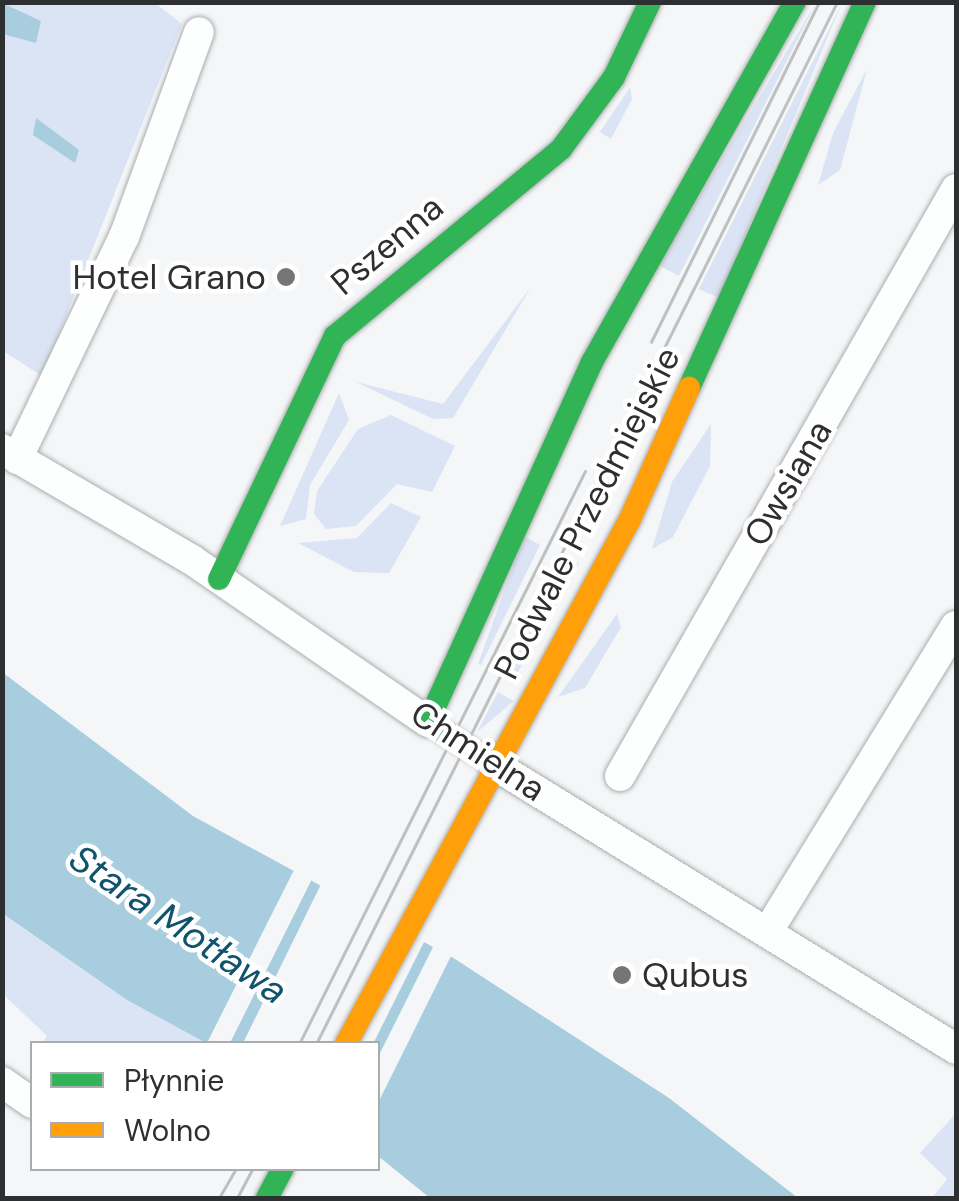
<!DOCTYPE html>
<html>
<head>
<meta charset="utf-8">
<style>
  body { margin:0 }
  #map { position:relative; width:959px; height:1201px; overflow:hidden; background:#f4f6f8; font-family:"DM Sans",sans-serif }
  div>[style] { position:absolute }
  .green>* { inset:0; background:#dbe4f4 }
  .water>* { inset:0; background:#a8cdde }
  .pier>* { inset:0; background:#f4f6f8 }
  .roads { filter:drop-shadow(0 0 2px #acadaf) drop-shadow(0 0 2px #acadaf) }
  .street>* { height:30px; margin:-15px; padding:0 15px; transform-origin:15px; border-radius:15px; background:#fdfefe }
  .fast>* { height:22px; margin:-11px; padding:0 11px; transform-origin:11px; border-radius:11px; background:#30b455 }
  .slow>* { height:22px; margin:-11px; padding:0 11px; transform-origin:11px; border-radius:11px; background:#ff9f0a }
  .tram>* { height:2.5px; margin:-1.25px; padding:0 1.25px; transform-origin:1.25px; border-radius:1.25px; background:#bebfc0 }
  .dots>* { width:28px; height:28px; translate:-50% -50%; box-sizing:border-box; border:5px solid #fff; border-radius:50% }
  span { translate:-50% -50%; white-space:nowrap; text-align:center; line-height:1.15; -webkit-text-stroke:9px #fff; paint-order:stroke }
  .street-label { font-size:35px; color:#2e2f31 }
  .poi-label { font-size:35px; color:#2e2f31 }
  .right { translate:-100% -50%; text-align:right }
  .left { translate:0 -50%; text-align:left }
  .water-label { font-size:38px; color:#0f536c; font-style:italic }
  .frame { position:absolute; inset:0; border:5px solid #2e2f31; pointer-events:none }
  .legend { position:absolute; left:30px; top:1041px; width:350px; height:130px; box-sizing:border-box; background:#fff; border:2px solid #abacad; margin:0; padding:12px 18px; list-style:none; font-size:30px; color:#2e2f31 }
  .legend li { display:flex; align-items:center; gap:20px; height:50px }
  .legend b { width:50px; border:2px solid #abacad }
</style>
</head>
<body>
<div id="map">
  <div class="green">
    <div style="clip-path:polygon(2px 3px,155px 3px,182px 24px,42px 376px,3px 351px)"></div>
    <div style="clip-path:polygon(816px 3px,679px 276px,658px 265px)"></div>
    <div style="clip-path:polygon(842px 3px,719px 298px,699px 289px)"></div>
    <div style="clip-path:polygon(867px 69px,840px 170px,818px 185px,833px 133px)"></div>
    <div style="clip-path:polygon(630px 87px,632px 99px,611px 139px,600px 132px)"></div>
    <div style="clip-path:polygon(531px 287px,453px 418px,433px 419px,356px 382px,443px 404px)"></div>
    <div style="clip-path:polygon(339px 393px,349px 420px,310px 485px,306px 519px,280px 526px)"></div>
    <div style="clip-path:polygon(391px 415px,455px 446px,432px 492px,397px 484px,356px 526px,326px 529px,314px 514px,317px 491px,358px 429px)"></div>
    <div style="clip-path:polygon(711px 424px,710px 466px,673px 537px,652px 549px,672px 482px)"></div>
    <div style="clip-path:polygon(391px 503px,421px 517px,389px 573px,354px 572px,298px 543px,357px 538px)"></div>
    <div style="clip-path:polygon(524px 536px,540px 545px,481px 665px,478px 664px)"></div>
    <div style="clip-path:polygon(567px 558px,579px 564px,513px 681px,506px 677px)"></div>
    <div style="clip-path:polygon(617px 614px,621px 627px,585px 688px,558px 697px)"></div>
    <div style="clip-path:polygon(498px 692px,514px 701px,477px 732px)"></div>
    <div style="clip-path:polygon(2px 914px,127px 1000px,206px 1043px,43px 1043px,47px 1036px,3px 994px)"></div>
    <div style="clip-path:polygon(956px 1113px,956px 1198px,932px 1198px,947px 1179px,920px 1153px)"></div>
  </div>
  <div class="water">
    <div style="clip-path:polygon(2px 3px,41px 21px,36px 43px,3px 34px)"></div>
    <div style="clip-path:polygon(36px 118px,79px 150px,75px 163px,33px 135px)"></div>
    <div style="clip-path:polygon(2px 672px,193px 816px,455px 959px,669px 1098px,798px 1198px,430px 1198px,378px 1156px,378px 1044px,206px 1043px,127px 1000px,3px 914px)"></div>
  </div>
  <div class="pier">
    <div style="clip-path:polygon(299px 860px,316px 871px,230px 1043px,207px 1043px)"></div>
    <div style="clip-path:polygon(325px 876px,427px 936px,373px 1044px,243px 1043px)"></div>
    <div style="clip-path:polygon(436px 941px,453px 952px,378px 1103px,378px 1057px)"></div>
  </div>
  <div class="roads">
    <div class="street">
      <div style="left:2px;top:449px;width:220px;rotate:30.3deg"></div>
      <div style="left:192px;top:560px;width:286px;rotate:34.5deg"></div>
      <div style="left:17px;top:459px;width:246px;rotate:-64.3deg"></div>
      <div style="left:124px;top:237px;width:218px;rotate:-69.9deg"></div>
      <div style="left:493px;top:764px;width:544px;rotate:31.61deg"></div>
      <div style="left:620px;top:776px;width:676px;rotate:-60.21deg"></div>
      <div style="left:768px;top:931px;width:358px;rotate:-58.4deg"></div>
      <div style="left:2px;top:1082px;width:37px;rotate:35deg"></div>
    </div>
    <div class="fast">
      <div style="left:689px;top:388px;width:424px;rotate:-65.5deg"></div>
      <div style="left:219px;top:579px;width:269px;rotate:-64.5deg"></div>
      <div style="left:335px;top:336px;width:293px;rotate:-39.6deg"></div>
      <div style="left:561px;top:149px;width:89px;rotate:-53.6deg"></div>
      <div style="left:614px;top:77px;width:83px;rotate:-64.4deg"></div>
      <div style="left:493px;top:764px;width:77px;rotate:-147.1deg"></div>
      <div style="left:428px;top:722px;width:396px;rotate:-65.5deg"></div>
      <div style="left:592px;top:362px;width:413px;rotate:-60.6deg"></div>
      <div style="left:267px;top:1198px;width:34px;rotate:-62deg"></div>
    </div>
    <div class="slow">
      <div style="left:346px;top:1044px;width:597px;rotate:-61.59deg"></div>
      <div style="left:630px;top:519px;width:144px;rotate:-65.8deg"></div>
    </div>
  </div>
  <div class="tram">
    <div style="left:651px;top:342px;width:379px;rotate:-63.7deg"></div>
    <div style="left:299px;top:1044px;width:640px;rotate:-63.47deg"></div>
    <div style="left:316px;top:1044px;width:1165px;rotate:-63.43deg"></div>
    <div style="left:219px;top:1198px;width:34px;rotate:-60deg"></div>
    <div style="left:237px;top:1198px;width:34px;rotate:-62deg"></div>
  </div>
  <div class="dots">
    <div style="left:286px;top:277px;background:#737577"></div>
    <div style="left:622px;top:975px;background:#737577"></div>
  </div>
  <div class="street-label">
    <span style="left:387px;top:245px;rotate:-40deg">Pszenna</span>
    <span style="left:788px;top:483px;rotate:-60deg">Owsiana</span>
    <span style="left:587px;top:513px;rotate:-63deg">Podwale Przedmiejskie</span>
    <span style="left:478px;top:751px;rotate:33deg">Chmielna</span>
  </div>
  <div class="poi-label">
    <span class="right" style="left:266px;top:277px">Hotel Grano</span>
    <span class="left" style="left:642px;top:975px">Qubus</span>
  </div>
  <div class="water-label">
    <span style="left:178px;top:925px;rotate:34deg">Stara Motława</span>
  </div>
  <div class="frame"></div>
  <ul class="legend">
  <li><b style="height:12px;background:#30b455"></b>Płynnie</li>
  <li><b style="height:12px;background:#ff9f0a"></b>Wolno</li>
  </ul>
</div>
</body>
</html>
